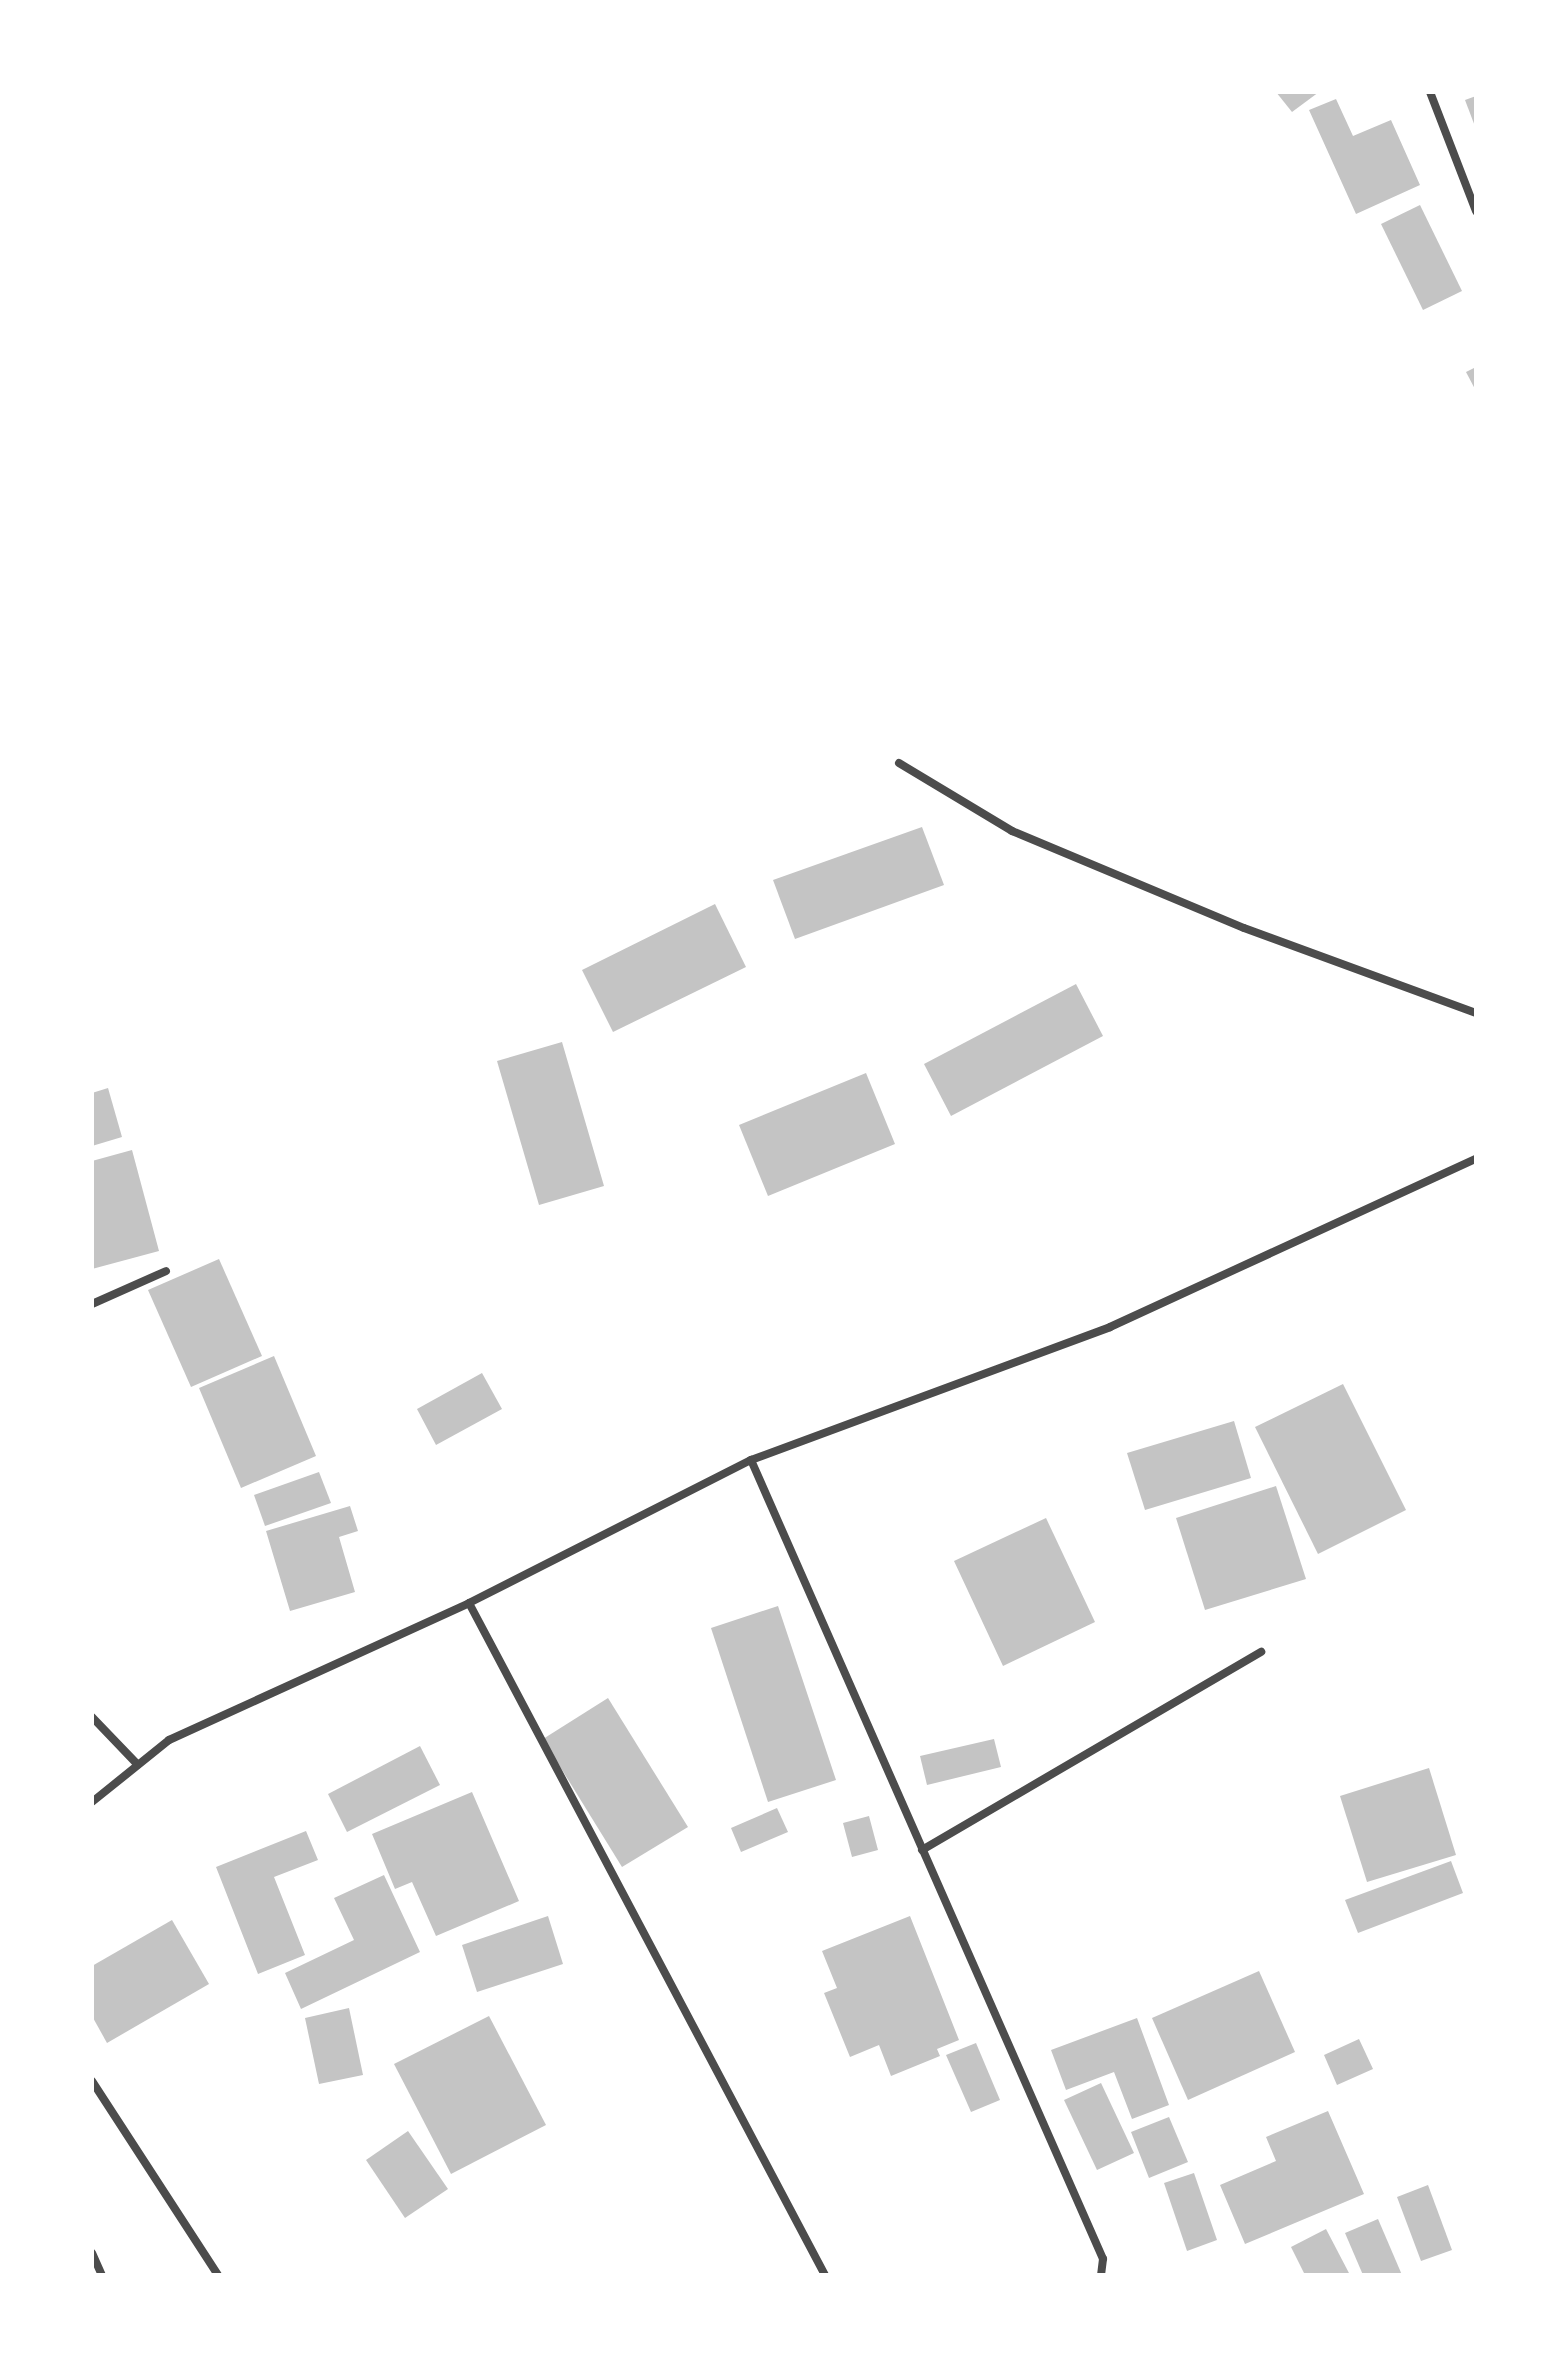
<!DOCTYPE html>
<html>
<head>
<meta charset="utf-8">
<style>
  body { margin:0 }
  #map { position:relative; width:1568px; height:2367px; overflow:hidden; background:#fff; font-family:Poppins,sans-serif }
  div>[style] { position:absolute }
  .building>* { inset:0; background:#c4c4c4 }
  .minor>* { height:8px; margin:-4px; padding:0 4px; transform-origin:4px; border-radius:4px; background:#4c4c4c }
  span { translate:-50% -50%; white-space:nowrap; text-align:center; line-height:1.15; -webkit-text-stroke:6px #fff; paint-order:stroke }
  .frame { position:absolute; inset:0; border:94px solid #fff; pointer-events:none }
</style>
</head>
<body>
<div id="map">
  <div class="building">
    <div style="clip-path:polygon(1276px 92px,1319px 92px,1292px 112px)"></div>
    <div style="clip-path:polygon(1476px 96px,1476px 129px,1465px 100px)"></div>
    <div style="clip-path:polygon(1336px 99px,1353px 136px,1391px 120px,1420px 185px,1356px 214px,1309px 110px)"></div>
    <div style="clip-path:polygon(1420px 205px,1462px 291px,1423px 310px,1381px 224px)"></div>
    <div style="clip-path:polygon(1476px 367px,1476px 391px,1466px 372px)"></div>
    <div style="clip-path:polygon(922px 827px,944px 885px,795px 939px,773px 880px)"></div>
    <div style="clip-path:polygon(715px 904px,746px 967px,613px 1032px,582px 970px)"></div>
    <div style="clip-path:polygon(1076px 984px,1103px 1036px,951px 1116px,924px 1064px)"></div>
    <div style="clip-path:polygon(562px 1042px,604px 1186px,539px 1205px,497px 1061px)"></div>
    <div style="clip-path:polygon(866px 1073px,895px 1144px,768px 1196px,739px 1125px)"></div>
    <div style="clip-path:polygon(108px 1088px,122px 1137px,92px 1146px,92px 1093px)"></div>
    <div style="clip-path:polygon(132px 1150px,159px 1251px,92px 1269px,92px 1161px)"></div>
    <div style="clip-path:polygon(219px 1259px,262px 1356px,191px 1387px,148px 1290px)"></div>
    <div style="clip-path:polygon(274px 1356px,316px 1456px,241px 1488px,199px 1388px)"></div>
    <div style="clip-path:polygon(482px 1373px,502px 1409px,436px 1445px,417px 1409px)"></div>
    <div style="clip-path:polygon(1343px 1384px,1406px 1510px,1318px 1554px,1255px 1427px)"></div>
    <div style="clip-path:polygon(1234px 1421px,1251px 1478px,1145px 1510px,1127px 1453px)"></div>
    <div style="clip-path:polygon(319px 1472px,331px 1503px,265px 1526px,254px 1495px)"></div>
    <div style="clip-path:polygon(1276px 1486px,1306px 1579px,1205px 1610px,1176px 1518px)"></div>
    <div style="clip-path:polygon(350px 1506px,358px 1531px,339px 1537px,355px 1592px,290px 1611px,266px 1531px)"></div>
    <div style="clip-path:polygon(1046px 1518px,1095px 1622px,1003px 1666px,954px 1561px)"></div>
    <div style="clip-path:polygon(778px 1606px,836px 1780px,768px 1802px,711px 1628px)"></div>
    <div style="clip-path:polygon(608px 1698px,688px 1827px,622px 1867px,543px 1739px)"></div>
    <div style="clip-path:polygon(994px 1739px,1001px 1767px,927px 1785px,920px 1756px)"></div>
    <div style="clip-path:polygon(420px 1746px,440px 1785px,347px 1832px,328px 1794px)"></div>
    <div style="clip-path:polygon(1429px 1768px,1456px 1855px,1367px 1882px,1340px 1796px)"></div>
    <div style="clip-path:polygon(472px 1792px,519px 1901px,436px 1936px,412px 1882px,395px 1889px,372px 1834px)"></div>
    <div style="clip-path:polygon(777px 1808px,788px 1832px,741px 1852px,731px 1828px)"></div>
    <div style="clip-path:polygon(869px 1816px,878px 1850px,852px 1857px,843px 1823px)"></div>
    <div style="clip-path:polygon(306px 1831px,318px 1860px,274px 1877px,305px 1955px,258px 1974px,216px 1867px)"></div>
    <div style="clip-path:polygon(1451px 1861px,1463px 1893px,1358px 1933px,1345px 1900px)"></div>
    <div style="clip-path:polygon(384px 1875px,420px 1952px,301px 2009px,285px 1973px,354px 1940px,334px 1898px)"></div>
    <div style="clip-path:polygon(548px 1916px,563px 1964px,477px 1992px,462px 1945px)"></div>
    <div style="clip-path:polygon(910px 1916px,959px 2040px,937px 2049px,940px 2056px,891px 2076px,879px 2045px,850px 2057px,824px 1993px,837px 1988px,822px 1951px)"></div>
    <div style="clip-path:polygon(172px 1920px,209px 1984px,107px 2043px,92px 2016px,92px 1966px)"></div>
    <div style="clip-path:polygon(1259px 1971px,1295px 2052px,1188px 2100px,1152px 2018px)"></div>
    <div style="clip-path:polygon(349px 2008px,363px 2075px,319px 2084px,305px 2018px)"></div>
    <div style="clip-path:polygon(489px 2016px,546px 2125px,451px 2174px,394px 2064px)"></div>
    <div style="clip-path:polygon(1137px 2018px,1169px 2105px,1132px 2119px,1114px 2072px,1066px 2090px,1051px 2050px)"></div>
    <div style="clip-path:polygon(1359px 2039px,1373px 2069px,1337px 2085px,1324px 2055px)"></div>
    <div style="clip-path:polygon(976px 2043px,1000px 2100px,971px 2112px,946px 2055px)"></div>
    <div style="clip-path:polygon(1101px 2083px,1134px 2153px,1097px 2170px,1064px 2100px)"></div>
    <div style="clip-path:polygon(1328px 2111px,1364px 2194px,1245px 2244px,1220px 2185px,1276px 2161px,1266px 2137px)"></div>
    <div style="clip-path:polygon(1169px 2117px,1188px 2162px,1149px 2178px,1131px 2132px)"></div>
    <div style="clip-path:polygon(408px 2131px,448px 2189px,405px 2218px,366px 2160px)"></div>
    <div style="clip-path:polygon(1194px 2173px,1217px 2240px,1187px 2251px,1164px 2183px)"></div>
    <div style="clip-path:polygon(1428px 2185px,1452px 2250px,1421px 2261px,1397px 2197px)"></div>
    <div style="clip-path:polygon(1378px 2219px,1402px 2275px,1363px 2275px,1345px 2233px)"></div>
    <div style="clip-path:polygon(1326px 2229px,1350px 2275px,1305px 2275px,1291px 2247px)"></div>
  </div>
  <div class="minor">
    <div style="left:1430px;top:92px;width:128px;rotate:68.9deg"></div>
    <div style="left:899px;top:763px;width:132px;rotate:31deg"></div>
    <div style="left:1012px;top:831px;width:251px;rotate:22.7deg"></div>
    <div style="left:1244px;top:928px;width:247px;rotate:20.1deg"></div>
    <div style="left:92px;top:1304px;width:81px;rotate:-24deg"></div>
    <div style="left:751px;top:1460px;width:873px;rotate:66.22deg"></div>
    <div style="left:1103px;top:2259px;width:16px;rotate:97deg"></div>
    <div style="left:469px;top:1603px;width:760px;rotate:62.09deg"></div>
    <div style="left:92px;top:1717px;width:66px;rotate:46.2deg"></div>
    <div style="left:92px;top:1802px;width:99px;rotate:-38.8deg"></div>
    <div style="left:169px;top:1740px;width:330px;rotate:-24.5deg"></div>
    <div style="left:469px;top:1603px;width:316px;rotate:-26.9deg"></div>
    <div style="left:751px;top:1460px;width:383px;rotate:-20.3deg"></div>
    <div style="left:1110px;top:1327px;width:403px;rotate:-24.7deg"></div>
    <div style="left:922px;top:1850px;width:393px;rotate:-30.3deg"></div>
    <div style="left:92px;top:2081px;width:231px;rotate:57deg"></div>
    <div style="left:92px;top:2253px;width:24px;rotate:66deg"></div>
  </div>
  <div class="frame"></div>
</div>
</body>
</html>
